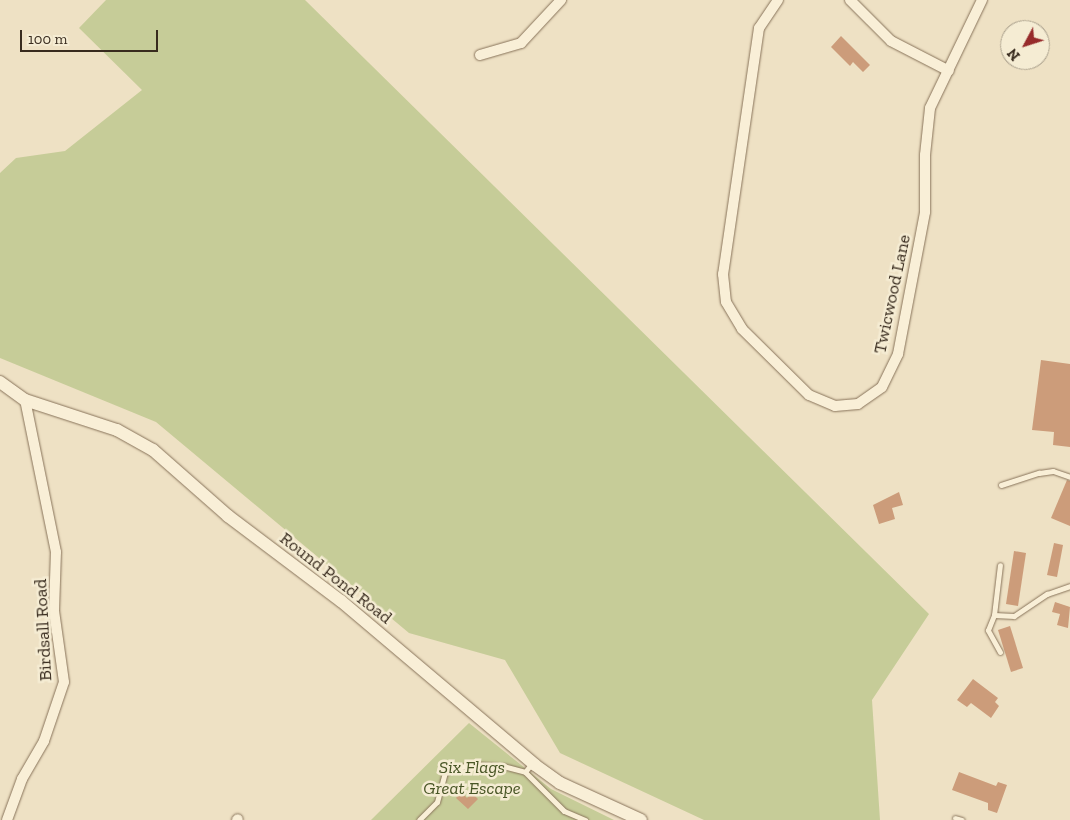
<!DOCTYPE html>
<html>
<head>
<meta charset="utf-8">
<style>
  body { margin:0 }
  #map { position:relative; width:1070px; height:820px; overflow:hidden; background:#eee1c4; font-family:"Zilla Slab",serif }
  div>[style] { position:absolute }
  .green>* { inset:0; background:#c6cc98 }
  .building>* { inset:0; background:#cc9c7a }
  .roads { filter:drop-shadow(0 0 1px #88735a) drop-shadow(0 0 1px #88735a) }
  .service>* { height:5px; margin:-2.5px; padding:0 2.5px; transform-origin:2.5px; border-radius:2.5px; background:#f9efd7 }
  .minor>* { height:10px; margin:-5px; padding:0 5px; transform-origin:5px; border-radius:5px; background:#f9efd7 }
  .tertiary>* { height:12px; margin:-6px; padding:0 6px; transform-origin:6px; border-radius:6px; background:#f9efd7 }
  span { translate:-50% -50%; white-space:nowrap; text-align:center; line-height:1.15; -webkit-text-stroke:5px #f5ecd3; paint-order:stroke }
  .street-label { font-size:18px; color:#382b1e }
  .park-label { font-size:18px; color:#485525; font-style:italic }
  .north { position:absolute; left:1000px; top:20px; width:50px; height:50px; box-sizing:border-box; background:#f5ecd3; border:1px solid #a99f8b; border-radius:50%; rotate:230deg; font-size:14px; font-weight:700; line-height:20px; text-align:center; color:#382b1e }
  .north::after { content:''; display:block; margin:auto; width:18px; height:22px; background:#972b2b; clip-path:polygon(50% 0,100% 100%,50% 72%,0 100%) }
  .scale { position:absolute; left:20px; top:30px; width:138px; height:22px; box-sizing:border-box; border:2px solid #382b1e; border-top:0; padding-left:6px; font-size:15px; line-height:18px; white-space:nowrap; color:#382b1e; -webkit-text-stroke:4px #f5ecd3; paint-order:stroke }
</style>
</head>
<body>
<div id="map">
  <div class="green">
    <div style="clip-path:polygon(106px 0,305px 0,929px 614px,872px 700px,880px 820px,704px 820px,560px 753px,505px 660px,409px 633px,156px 422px,0 358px,0 173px,16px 158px,65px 151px,142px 90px,79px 28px)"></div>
    <div style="clip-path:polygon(469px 723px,551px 789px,614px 820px,371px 820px)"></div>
  </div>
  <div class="building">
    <div style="clip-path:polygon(841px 36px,870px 65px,863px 72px,853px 62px,850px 66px,831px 47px)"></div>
    <div style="clip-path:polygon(1041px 360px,1070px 364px,1070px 447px,1053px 445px,1054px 432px,1032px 430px)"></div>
    <div style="clip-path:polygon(1067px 480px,1070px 481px,1070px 526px,1051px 518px)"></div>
    <div style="clip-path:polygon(899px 492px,903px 505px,892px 508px,895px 519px,879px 524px,873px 505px)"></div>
    <div style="clip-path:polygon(1054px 543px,1063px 545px,1057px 577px,1047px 575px)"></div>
    <div style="clip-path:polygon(1014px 551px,1026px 553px,1018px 606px,1006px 604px)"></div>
    <div style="clip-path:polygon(1055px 602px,1070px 607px,1068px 628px,1057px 625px,1060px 614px,1052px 612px)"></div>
    <div style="clip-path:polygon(1010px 626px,1023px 668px,1011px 672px,998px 630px)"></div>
    <div style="clip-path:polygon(973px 679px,998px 698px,995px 702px,999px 706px,991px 718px,971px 703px,967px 707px,957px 700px)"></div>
    <div style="clip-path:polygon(959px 772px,996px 786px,998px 782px,1007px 785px,997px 813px,988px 810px,988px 803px,952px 790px)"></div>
    <div style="clip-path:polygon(461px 792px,467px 798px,472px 793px,478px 799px,468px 809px,456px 798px)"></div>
  </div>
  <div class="roads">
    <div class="service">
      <div style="left:1001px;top:485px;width:40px;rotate:-18deg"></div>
      <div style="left:1039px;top:473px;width:14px;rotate:-8deg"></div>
      <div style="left:1053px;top:471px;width:18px;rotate:19deg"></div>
      <div style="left:994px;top:615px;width:50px;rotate:-83.2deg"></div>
      <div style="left:1000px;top:652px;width:25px;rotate:-119deg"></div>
      <div style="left:988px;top:630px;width:16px;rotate:-68deg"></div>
      <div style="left:994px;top:615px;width:20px;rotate:3deg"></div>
      <div style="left:1014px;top:616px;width:40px;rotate:-34deg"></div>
      <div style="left:1047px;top:594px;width:24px;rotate:-19deg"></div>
      <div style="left:532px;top:763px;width:11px;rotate:128deg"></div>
      <div style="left:525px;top:772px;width:55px;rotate:45deg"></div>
      <div style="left:564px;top:811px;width:23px;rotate:23deg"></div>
      <div style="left:955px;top:818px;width:7px;rotate:16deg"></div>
      <div style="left:419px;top:820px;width:25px;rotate:-45deg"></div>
      <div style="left:437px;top:802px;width:31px;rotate:-75deg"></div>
      <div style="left:445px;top:772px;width:27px;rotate:-17deg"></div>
      <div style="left:471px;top:764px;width:32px;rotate:4deg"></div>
      <div style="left:503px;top:766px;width:23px;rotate:15deg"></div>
    </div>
    <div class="minor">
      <div style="left:778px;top:0;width:34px;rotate:124deg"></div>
      <div style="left:759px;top:28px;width:249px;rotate:98.3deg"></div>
      <div style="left:723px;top:274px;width:28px;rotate:84deg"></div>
      <div style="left:726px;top:302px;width:31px;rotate:59deg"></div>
      <div style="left:742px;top:329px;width:94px;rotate:44.6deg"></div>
      <div style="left:809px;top:395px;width:28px;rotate:23deg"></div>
      <div style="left:835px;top:406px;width:23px;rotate:-5deg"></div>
      <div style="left:858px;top:404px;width:29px;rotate:-35deg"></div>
      <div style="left:882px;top:387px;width:37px;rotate:-64deg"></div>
      <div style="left:898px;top:354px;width:145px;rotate:-79.2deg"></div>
      <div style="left:925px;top:212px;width:57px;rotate:-90deg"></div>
      <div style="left:925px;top:155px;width:47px;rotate:-83.9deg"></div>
      <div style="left:930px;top:108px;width:120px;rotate:-64.3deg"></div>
      <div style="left:850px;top:0;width:58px;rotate:45deg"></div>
      <div style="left:891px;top:41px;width:65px;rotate:27.3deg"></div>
      <div style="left:480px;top:55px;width:43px;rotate:-16.3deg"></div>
      <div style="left:521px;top:43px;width:59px;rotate:-47.1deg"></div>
      <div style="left:7px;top:820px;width:44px;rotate:-69.9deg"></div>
      <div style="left:22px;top:779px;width:44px;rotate:-59.9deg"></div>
      <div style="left:44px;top:741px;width:62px;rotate:-71.3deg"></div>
      <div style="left:64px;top:682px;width:72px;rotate:-98deg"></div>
      <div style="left:54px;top:611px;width:59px;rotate:-88.1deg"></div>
      <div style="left:56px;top:552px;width:155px;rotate:-101.5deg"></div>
      <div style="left:237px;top:820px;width:1px;rotate:-45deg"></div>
    </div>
    <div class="tertiary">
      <div style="left:0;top:382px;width:31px;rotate:36deg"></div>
      <div style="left:25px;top:400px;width:97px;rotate:18.1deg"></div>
      <div style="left:117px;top:430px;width:41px;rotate:29.1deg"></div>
      <div style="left:153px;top:450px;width:100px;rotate:41.3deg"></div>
      <div style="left:228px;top:516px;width:141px;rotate:37deg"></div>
      <div style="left:341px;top:601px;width:254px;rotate:40.2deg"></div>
      <div style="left:535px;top:765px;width:31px;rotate:36deg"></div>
      <div style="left:560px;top:783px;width:89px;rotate:24.6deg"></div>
    </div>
  </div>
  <div class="street-label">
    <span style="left:892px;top:294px;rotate:-78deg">Twicwood Lane</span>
    <span style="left:336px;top:578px;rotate:38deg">Round Pond Road</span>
    <span style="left:43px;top:630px;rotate:-93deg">Birdsall Road</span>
  </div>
  <div class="park-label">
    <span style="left:472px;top:778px">Six Flags<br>Great Escape</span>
  </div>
  <div class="north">N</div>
  <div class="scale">100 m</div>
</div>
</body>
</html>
